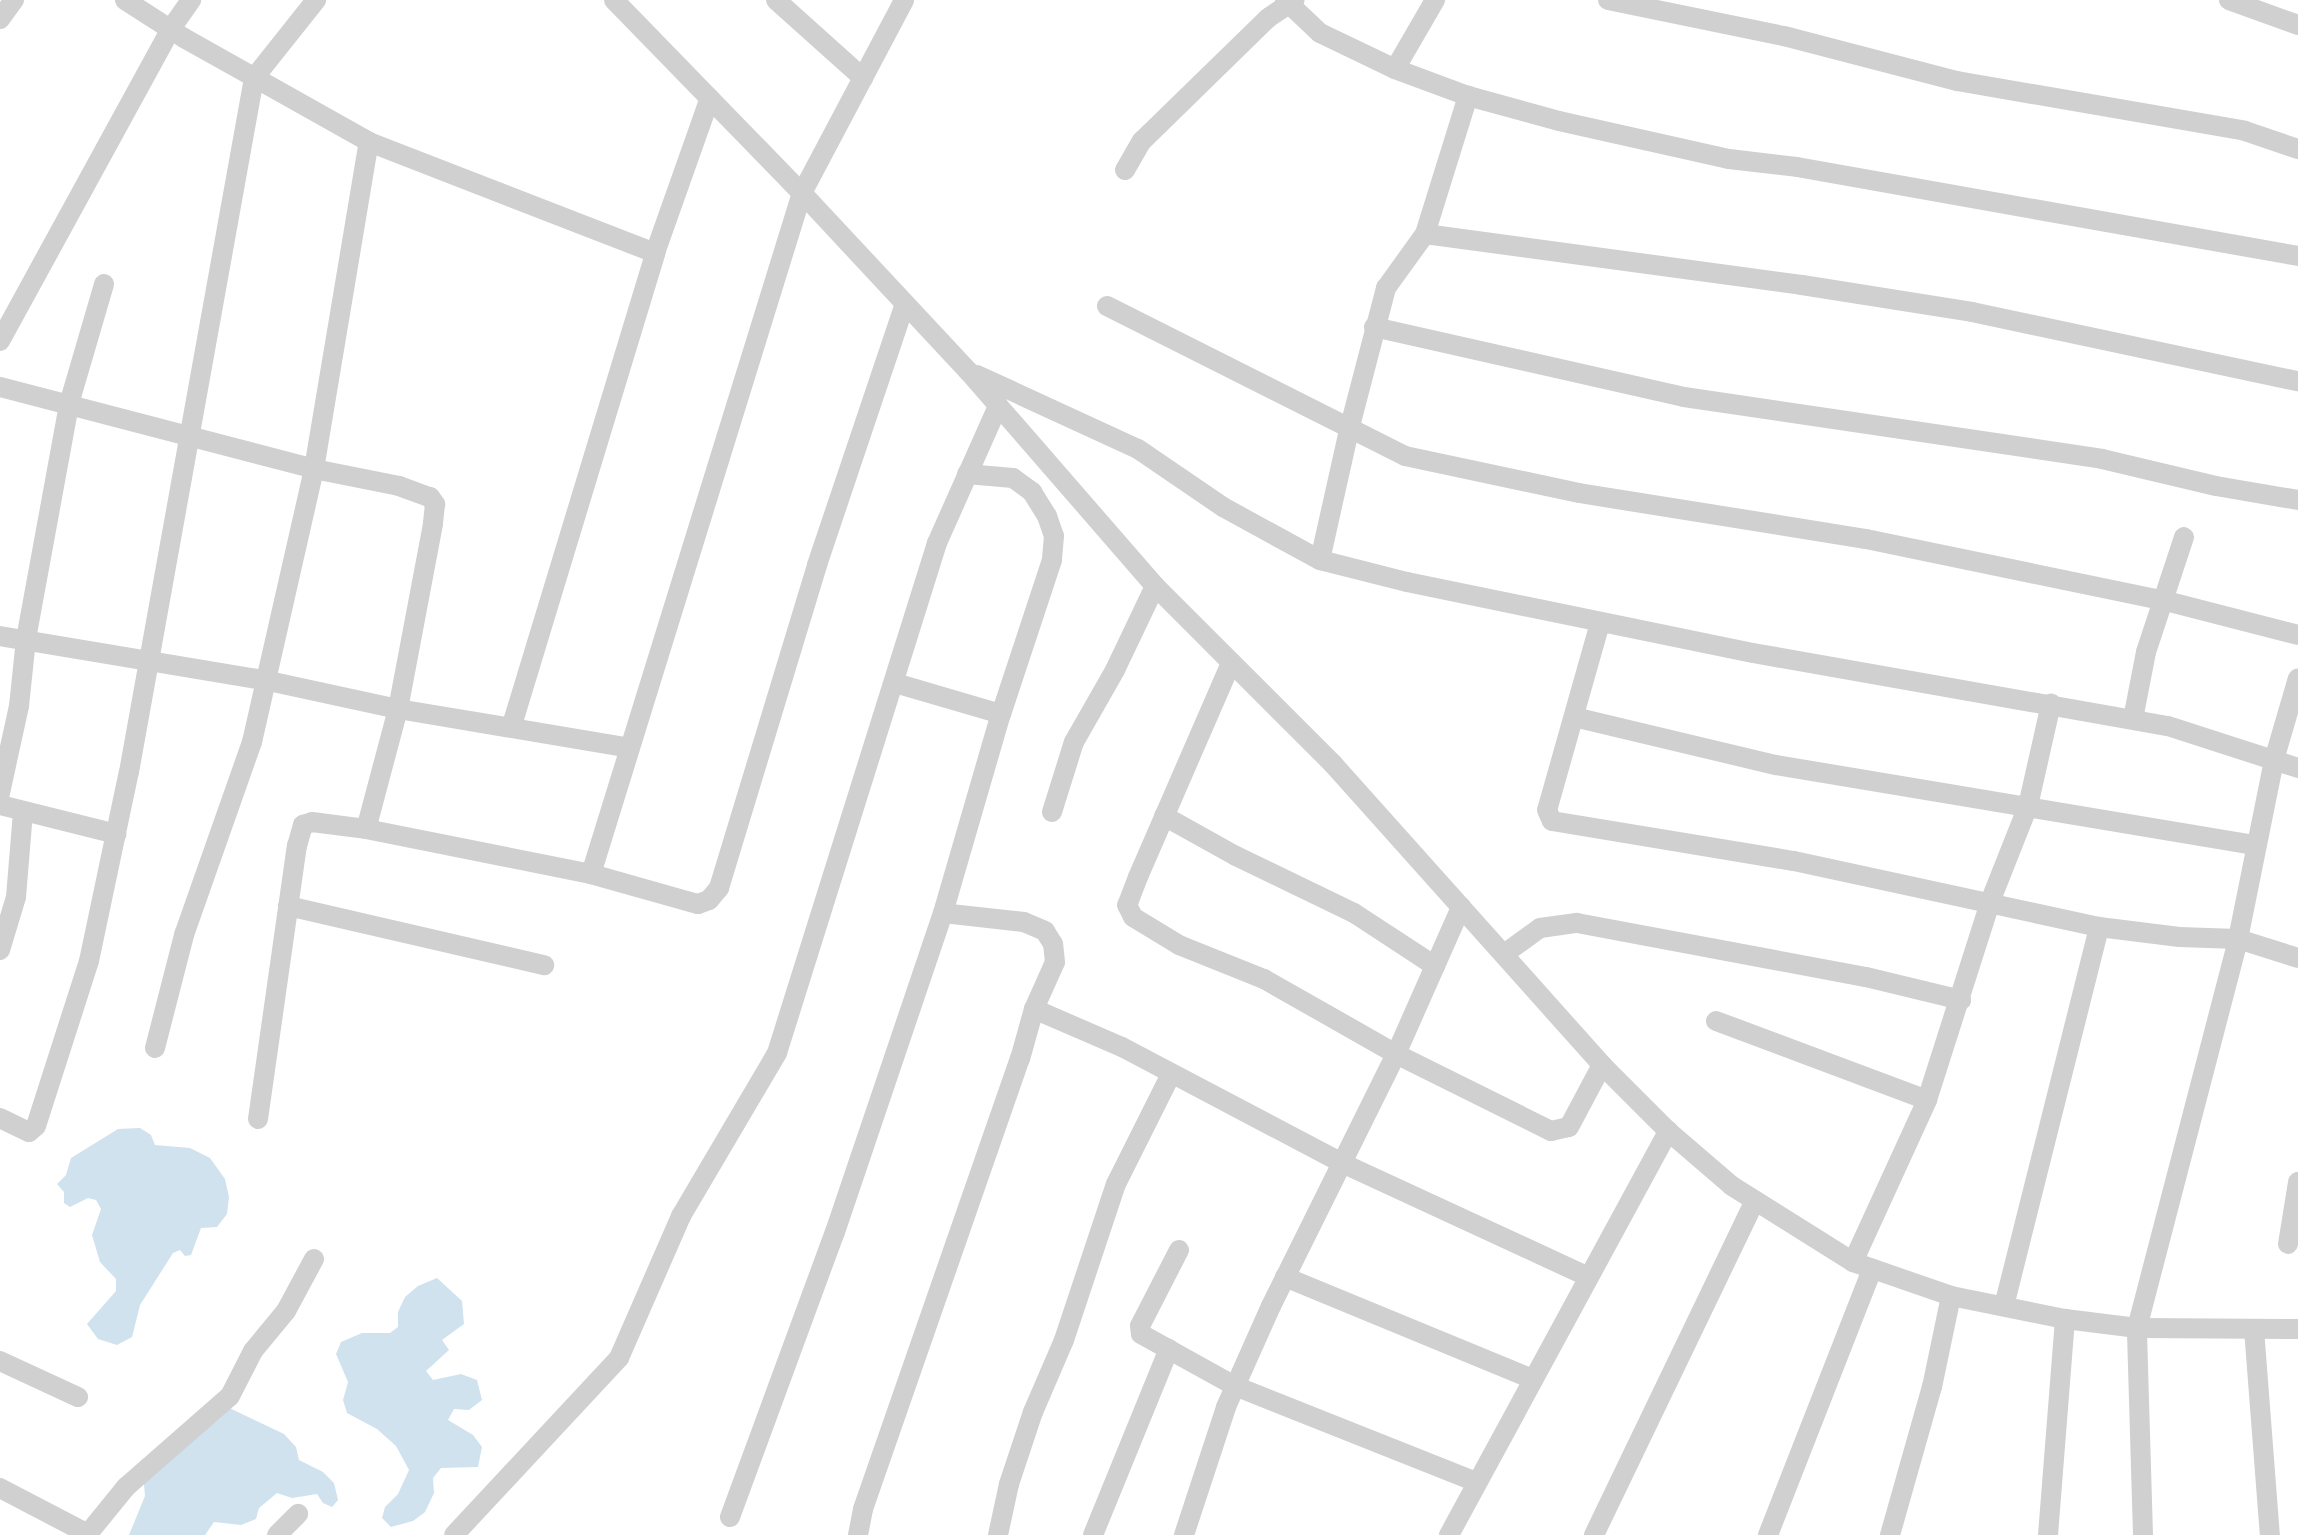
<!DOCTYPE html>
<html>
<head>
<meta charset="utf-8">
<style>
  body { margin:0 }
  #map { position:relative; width:2298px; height:1535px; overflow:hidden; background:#fff; font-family:Commissioner,sans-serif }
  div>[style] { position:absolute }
  .water>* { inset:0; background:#cfe2ee }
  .street>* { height:20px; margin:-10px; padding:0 10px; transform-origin:10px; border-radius:10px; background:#d0d0d0 }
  span { translate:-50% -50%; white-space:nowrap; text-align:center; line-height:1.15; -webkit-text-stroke:8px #fff; paint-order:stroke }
</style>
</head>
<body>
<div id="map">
  <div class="water">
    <div style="clip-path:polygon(140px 1128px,151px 1135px,155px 1145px,190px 1148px,210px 1158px,225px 1179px,229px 1197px,227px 1214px,217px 1227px,201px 1228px,191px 1255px,185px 1256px,180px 1250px,173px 1253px,140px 1305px,132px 1337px,117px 1345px,98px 1339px,87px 1324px,116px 1291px,116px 1279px,100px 1262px,92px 1235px,101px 1209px,96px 1200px,88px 1198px,70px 1207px,64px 1203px,64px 1192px,57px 1184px,66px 1175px,71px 1158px,118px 1129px)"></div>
    <div style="clip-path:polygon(437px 1278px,462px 1301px,464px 1324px,442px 1340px,449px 1350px,426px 1371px,433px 1380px,461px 1374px,477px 1380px,482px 1400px,469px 1410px,454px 1409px,448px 1420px,473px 1435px,482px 1447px,478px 1467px,441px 1468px,433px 1478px,434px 1493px,425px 1512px,413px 1521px,391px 1527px,382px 1518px,385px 1507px,398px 1494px,409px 1470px,396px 1446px,377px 1429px,347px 1413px,343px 1400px,348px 1382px,336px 1354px,341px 1342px,362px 1333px,390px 1333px,398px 1327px,398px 1312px,405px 1297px,418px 1286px)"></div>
    <div style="clip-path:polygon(217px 1402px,284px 1434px,296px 1447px,299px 1460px,323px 1472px,334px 1483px,338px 1500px,332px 1507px,323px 1503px,317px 1494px,292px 1498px,277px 1493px,259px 1508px,256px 1519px,241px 1525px,214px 1522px,205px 1535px,129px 1535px,145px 1496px,143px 1473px)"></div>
  </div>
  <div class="street">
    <div style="left:125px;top:0;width:70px;rotate:32.8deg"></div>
    <div style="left:184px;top:38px;width:212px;rotate:29.3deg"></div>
    <div style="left:369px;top:142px;width:307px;rotate:21.2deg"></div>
    <div style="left:614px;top:0;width:269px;rotate:45.8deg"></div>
    <div style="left:802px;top:193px;width:245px;rotate:47deg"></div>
    <div style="left:969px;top:372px;width:284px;rotate:49deg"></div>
    <div style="left:1155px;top:586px;width:252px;rotate:45deg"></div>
    <div style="left:1333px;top:764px;width:404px;rotate:48.2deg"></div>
    <div style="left:1602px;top:1065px;width:93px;rotate:45deg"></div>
    <div style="left:1668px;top:1131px;width:84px;rotate:40.7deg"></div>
    <div style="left:1732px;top:1186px;width:143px;rotate:32.1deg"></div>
    <div style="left:1853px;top:1262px;width:104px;rotate:19.1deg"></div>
    <div style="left:1951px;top:1296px;width:116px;rotate:11.4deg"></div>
    <div style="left:2065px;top:1319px;width:73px;rotate:7.1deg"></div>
    <div style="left:2137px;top:1328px;width:161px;rotate:0.4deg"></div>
    <div style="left:776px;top:0;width:117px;rotate:41.9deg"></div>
    <div style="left:1285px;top:0;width:48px;rotate:43.3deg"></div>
    <div style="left:1320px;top:33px;width:83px;rotate:25.6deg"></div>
    <div style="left:1395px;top:69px;width:78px;rotate:20.3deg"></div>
    <div style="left:1468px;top:96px;width:94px;rotate:15.4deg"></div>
    <div style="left:1559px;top:121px;width:174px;rotate:12.6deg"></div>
    <div style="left:1729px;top:159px;width:68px;rotate:6.7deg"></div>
    <div style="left:1797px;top:167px;width:509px;rotate:10.07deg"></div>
    <div style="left:1608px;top:0;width:180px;rotate:11.6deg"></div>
    <div style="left:1784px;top:36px;width:179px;rotate:14.6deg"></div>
    <div style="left:1957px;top:81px;width:292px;rotate:9.8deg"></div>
    <div style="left:2245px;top:131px;width:56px;rotate:18.8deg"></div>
    <div style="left:2229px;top:0;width:73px;rotate:19.9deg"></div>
    <div style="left:0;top:19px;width:24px;rotate:-54deg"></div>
    <div style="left:1395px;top:69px;width:80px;rotate:-59.9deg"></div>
    <div style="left:1125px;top:170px;width:34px;rotate:-60deg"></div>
    <div style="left:1142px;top:141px;width:176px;rotate:-44.3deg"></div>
    <div style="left:1268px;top:18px;width:32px;rotate:-34deg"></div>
    <div style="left:1425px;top:234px;width:380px;rotate:7.7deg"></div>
    <div style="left:1802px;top:285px;width:172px;rotate:9deg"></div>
    <div style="left:1972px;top:312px;width:333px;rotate:12deg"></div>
    <div style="left:1107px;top:306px;width:334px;rotate:26.7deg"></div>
    <div style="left:1405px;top:456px;width:178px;rotate:12deg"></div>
    <div style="left:1579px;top:493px;width:291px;rotate:9.1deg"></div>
    <div style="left:1866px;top:539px;width:306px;rotate:11.7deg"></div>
    <div style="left:2166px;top:601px;width:136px;rotate:14.4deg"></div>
    <div style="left:1374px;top:327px;width:318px;rotate:12.7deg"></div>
    <div style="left:1684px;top:397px;width:423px;rotate:8.4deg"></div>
    <div style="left:2102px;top:459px;width:117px;rotate:13.3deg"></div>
    <div style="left:2216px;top:486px;width:83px;rotate:9.7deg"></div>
    <div style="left:0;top:341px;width:354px;rotate:-61.3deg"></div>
    <div style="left:170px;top:30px;width:37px;rotate:-55deg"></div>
    <div style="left:977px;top:375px;width:177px;rotate:24.7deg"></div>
    <div style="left:1138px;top:449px;width:103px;rotate:34.3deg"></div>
    <div style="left:1223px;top:507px;width:111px;rotate:28.7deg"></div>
    <div style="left:1320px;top:560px;width:90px;rotate:14.2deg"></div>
    <div style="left:1407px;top:582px;width:353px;rotate:11.6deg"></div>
    <div style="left:1753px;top:653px;width:421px;rotate:10deg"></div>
    <div style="left:2168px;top:726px;width:137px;rotate:17.9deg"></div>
    <div style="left:0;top:387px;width:325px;rotate:14.6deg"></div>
    <div style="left:314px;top:469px;width:87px;rotate:11.3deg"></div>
    <div style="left:399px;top:486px;width:33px;rotate:20deg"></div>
    <div style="left:430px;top:497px;width:9px;rotate:54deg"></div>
    <div style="left:435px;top:504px;width:20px;rotate:96deg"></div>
    <div style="left:433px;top:524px;width:188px;rotate:100.7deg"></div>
    <div style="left:398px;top:709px;width:124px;rotate:104.9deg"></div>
    <div style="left:967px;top:474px;width:46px;rotate:5deg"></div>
    <div style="left:1013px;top:478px;width:24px;rotate:36deg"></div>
    <div style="left:1032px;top:492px;width:28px;rotate:58deg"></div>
    <div style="left:1047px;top:516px;width:21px;rotate:71deg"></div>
    <div style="left:1054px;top:536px;width:24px;rotate:95deg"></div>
    <div style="left:1052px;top:560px;width:162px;rotate:108.3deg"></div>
    <div style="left:1320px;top:560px;width:133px;rotate:-77.4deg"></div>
    <div style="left:1349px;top:430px;width:147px;rotate:-75.4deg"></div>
    <div style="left:1386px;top:288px;width:67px;rotate:-54.2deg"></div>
    <div style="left:1425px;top:234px;width:145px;rotate:-72.7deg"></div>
    <div style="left:1600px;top:623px;width:194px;rotate:105.8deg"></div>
    <div style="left:1547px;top:810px;width:12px;rotate:66deg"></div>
    <div style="left:1552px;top:821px;width:245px;rotate:9.4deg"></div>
    <div style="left:1794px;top:861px;width:312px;rotate:12.2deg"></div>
    <div style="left:2099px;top:927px;width:81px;rotate:7.1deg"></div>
    <div style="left:2179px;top:937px;width:59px;rotate:1.9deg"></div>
    <div style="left:2238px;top:939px;width:63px;rotate:17.6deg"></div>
    <div style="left:0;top:636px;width:268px;rotate:9.5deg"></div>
    <div style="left:264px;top:680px;width:137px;rotate:12.2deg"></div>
    <div style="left:398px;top:709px;width:235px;rotate:9.5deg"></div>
    <div style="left:1231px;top:663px;width:233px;rotate:113.5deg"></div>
    <div style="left:1138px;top:877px;width:30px;rotate:111deg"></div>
    <div style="left:1127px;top:905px;width:13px;rotate:63deg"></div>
    <div style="left:1133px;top:917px;width:54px;rotate:31.3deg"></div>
    <div style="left:1179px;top:945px;width:92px;rotate:21.8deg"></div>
    <div style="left:1264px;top:979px;width:152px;rotate:29.6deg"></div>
    <div style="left:1396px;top:1054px;width:173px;rotate:26.4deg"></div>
    <div style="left:1551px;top:1131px;width:18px;rotate:-13deg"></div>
    <div style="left:1569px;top:1127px;width:70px;rotate:-62deg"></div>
    <div style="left:1574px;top:717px;width:208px;rotate:13.4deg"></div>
    <div style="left:1776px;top:765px;width:487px;rotate:9.5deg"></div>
    <div style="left:2133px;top:719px;width:68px;rotate:-79deg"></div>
    <div style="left:2146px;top:652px;width:121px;rotate:-71.7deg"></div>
    <div style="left:512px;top:725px;width:493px;rotate:-73.1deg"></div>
    <div style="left:655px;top:253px;width:164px;rotate:-70.5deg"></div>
    <div style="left:0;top:793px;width:89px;rotate:-77.7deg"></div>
    <div style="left:19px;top:706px;width:67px;rotate:-84deg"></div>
    <div style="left:26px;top:639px;width:239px;rotate:-79.6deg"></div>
    <div style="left:69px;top:404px;width:125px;rotate:-73.7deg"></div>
    <div style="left:0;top:805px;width:120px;rotate:14deg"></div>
    <div style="left:1052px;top:812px;width:73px;rotate:-72.6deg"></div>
    <div style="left:1074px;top:742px;width:83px;rotate:-60.3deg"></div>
    <div style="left:1115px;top:670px;width:93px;rotate:-64.5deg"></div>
    <div style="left:1164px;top:816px;width:82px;rotate:29.1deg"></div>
    <div style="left:1236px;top:856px;width:131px;rotate:25.8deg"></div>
    <div style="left:1354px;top:913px;width:97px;rotate:33.2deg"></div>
    <div style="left:591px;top:874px;width:713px;rotate:-72.79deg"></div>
    <div style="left:802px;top:193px;width:218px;rotate:-62.1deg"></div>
    <div style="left:288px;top:906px;width:263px;rotate:13deg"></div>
    <div style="left:0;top:950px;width:55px;rotate:-73.2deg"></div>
    <div style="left:16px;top:897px;width:86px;rotate:-85.3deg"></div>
    <div style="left:1504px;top:954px;width:44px;rotate:-35.8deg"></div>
    <div style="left:1540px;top:928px;width:37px;rotate:-8deg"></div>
    <div style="left:1577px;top:923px;width:294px;rotate:10.6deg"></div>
    <div style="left:1866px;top:977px;width:98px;rotate:13.6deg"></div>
    <div style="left:1034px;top:1009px;width:96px;rotate:23.4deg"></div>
    <div style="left:1122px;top:1047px;width:249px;rotate:27.8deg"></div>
    <div style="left:1342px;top:1163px;width:270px;rotate:24.8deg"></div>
    <div style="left:1716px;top:1021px;width:225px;rotate:20.5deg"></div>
    <div style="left:155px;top:1048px;width:117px;rotate:-75.6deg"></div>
    <div style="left:184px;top:935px;width:205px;rotate:-70.6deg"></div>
    <div style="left:252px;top:742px;width:280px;rotate:-77.2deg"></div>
    <div style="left:314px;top:469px;width:332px;rotate:-80.5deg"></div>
    <div style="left:0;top:1118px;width:32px;rotate:26deg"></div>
    <div style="left:29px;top:1132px;width:9px;rotate:-41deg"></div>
    <div style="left:36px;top:1126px;width:173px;rotate:-72.2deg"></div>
    <div style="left:89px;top:961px;width:193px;rotate:-78.1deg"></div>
    <div style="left:129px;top:772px;width:705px;rotate:-79.79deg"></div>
    <div style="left:254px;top:78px;width:100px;rotate:-51.5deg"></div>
    <div style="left:258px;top:1119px;width:276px;rotate:-81.9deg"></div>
    <div style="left:297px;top:846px;width:22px;rotate:-74deg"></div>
    <div style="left:303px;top:825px;width:9px;rotate:-18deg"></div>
    <div style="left:312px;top:822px;width:54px;rotate:7.4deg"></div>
    <div style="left:366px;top:829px;width:229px;rotate:11.3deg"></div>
    <div style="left:591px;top:874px;width:111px;rotate:15.7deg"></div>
    <div style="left:698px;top:904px;width:12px;rotate:-20deg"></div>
    <div style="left:709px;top:900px;width:16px;rotate:-50deg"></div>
    <div style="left:719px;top:888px;width:338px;rotate:-73.1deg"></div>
    <div style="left:817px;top:565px;width:275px;rotate:-71.4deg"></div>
    <div style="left:2288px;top:1244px;width:63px;rotate:-80.8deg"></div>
    <div style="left:1179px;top:1250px;width:85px;rotate:117.2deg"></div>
    <div style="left:1140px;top:1326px;width:8px;rotate:83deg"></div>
    <div style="left:1141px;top:1334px;width:107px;rotate:29deg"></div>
    <div style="left:1235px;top:1386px;width:259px;rotate:21.7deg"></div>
    <div style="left:1853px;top:1262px;width:178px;rotate:-65.4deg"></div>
    <div style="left:1927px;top:1100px;width:208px;rotate:-72.3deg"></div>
    <div style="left:1990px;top:902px;width:103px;rotate:-68.4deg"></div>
    <div style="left:2028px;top:806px;width:105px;rotate:-77.3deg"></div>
    <div style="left:1285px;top:1277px;width:267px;rotate:22.4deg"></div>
    <div style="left:2004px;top:1306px;width:391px;rotate:-75.9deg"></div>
    <div style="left:2254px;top:1329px;width:207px;rotate:85.6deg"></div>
    <div style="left:0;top:1361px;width:86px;rotate:24.8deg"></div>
    <div style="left:0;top:1488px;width:99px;rotate:27.6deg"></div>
    <div style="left:730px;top:1517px;width:304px;rotate:-69.8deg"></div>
    <div style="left:835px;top:1232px;width:337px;rotate:-71.3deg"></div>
    <div style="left:943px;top:913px;width:207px;rotate:-73.8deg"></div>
    <div style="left:1001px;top:714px;width:110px;rotate:-163.7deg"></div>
    <div style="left:87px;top:1535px;width:62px;rotate:-50.9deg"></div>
    <div style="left:126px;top:1487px;width:138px;rotate:-41.2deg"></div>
    <div style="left:230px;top:1396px;width:51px;rotate:-62.9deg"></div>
    <div style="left:253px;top:1351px;width:52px;rotate:-50.5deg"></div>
    <div style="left:286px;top:1311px;width:59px;rotate:-61.7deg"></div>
    <div style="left:277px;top:1535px;width:30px;rotate:-45deg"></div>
    <div style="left:454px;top:1535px;width:242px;rotate:-47deg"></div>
    <div style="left:619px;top:1358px;width:155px;rotate:-66.4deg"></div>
    <div style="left:681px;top:1216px;width:189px;rotate:-59.5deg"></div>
    <div style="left:777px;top:1053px;width:535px;rotate:-72.58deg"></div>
    <div style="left:937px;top:543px;width:150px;rotate:-66deg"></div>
    <div style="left:858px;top:1535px;width:26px;rotate:-79deg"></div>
    <div style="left:863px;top:1509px;width:477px;rotate:-70.8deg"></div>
    <div style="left:1020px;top:1059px;width:52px;rotate:-74.4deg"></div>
    <div style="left:1034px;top:1009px;width:51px;rotate:-65.9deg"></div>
    <div style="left:1055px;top:962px;width:18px;rotate:-96deg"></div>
    <div style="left:1053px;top:944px;width:15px;rotate:-122deg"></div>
    <div style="left:1045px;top:931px;width:23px;rotate:-157deg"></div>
    <div style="left:1024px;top:922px;width:81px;rotate:-173.7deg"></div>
    <div style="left:998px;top:1535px;width:52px;rotate:-77.8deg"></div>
    <div style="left:1009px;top:1484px;width:76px;rotate:-71.6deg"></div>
    <div style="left:1033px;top:1412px;width:78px;rotate:-66.7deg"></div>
    <div style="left:1064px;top:1340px;width:164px;rotate:-71.6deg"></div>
    <div style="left:1116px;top:1184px;width:123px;rotate:-63.4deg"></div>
    <div style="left:1093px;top:1535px;width:201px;rotate:-67.8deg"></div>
    <div style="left:1184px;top:1535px;width:135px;rotate:-71.8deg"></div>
    <div style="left:1226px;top:1407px;width:111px;rotate:-66deg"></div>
    <div style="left:1271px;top:1306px;width:281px;rotate:-63.6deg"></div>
    <div style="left:1396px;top:1054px;width:161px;rotate:-66.1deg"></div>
    <div style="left:1449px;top:1535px;width:460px;rotate:-61.5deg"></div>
    <div style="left:1594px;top:1535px;width:371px;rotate:-64.3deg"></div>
    <div style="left:1768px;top:1535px;width:286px;rotate:-68.6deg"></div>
    <div style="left:1890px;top:1535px;width:154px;rotate:-74.2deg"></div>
    <div style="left:1932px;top:1387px;width:93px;rotate:-78.2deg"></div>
    <div style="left:2048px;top:1535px;width:217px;rotate:-85.5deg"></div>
    <div style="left:2143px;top:1535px;width:207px;rotate:-91.7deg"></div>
    <div style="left:2137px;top:1328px;width:402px;rotate:-75.4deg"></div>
    <div style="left:2238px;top:939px;width:183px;rotate:-78.6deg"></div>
    <div style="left:2274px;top:760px;width:85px;rotate:-73.7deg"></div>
  </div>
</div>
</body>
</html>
